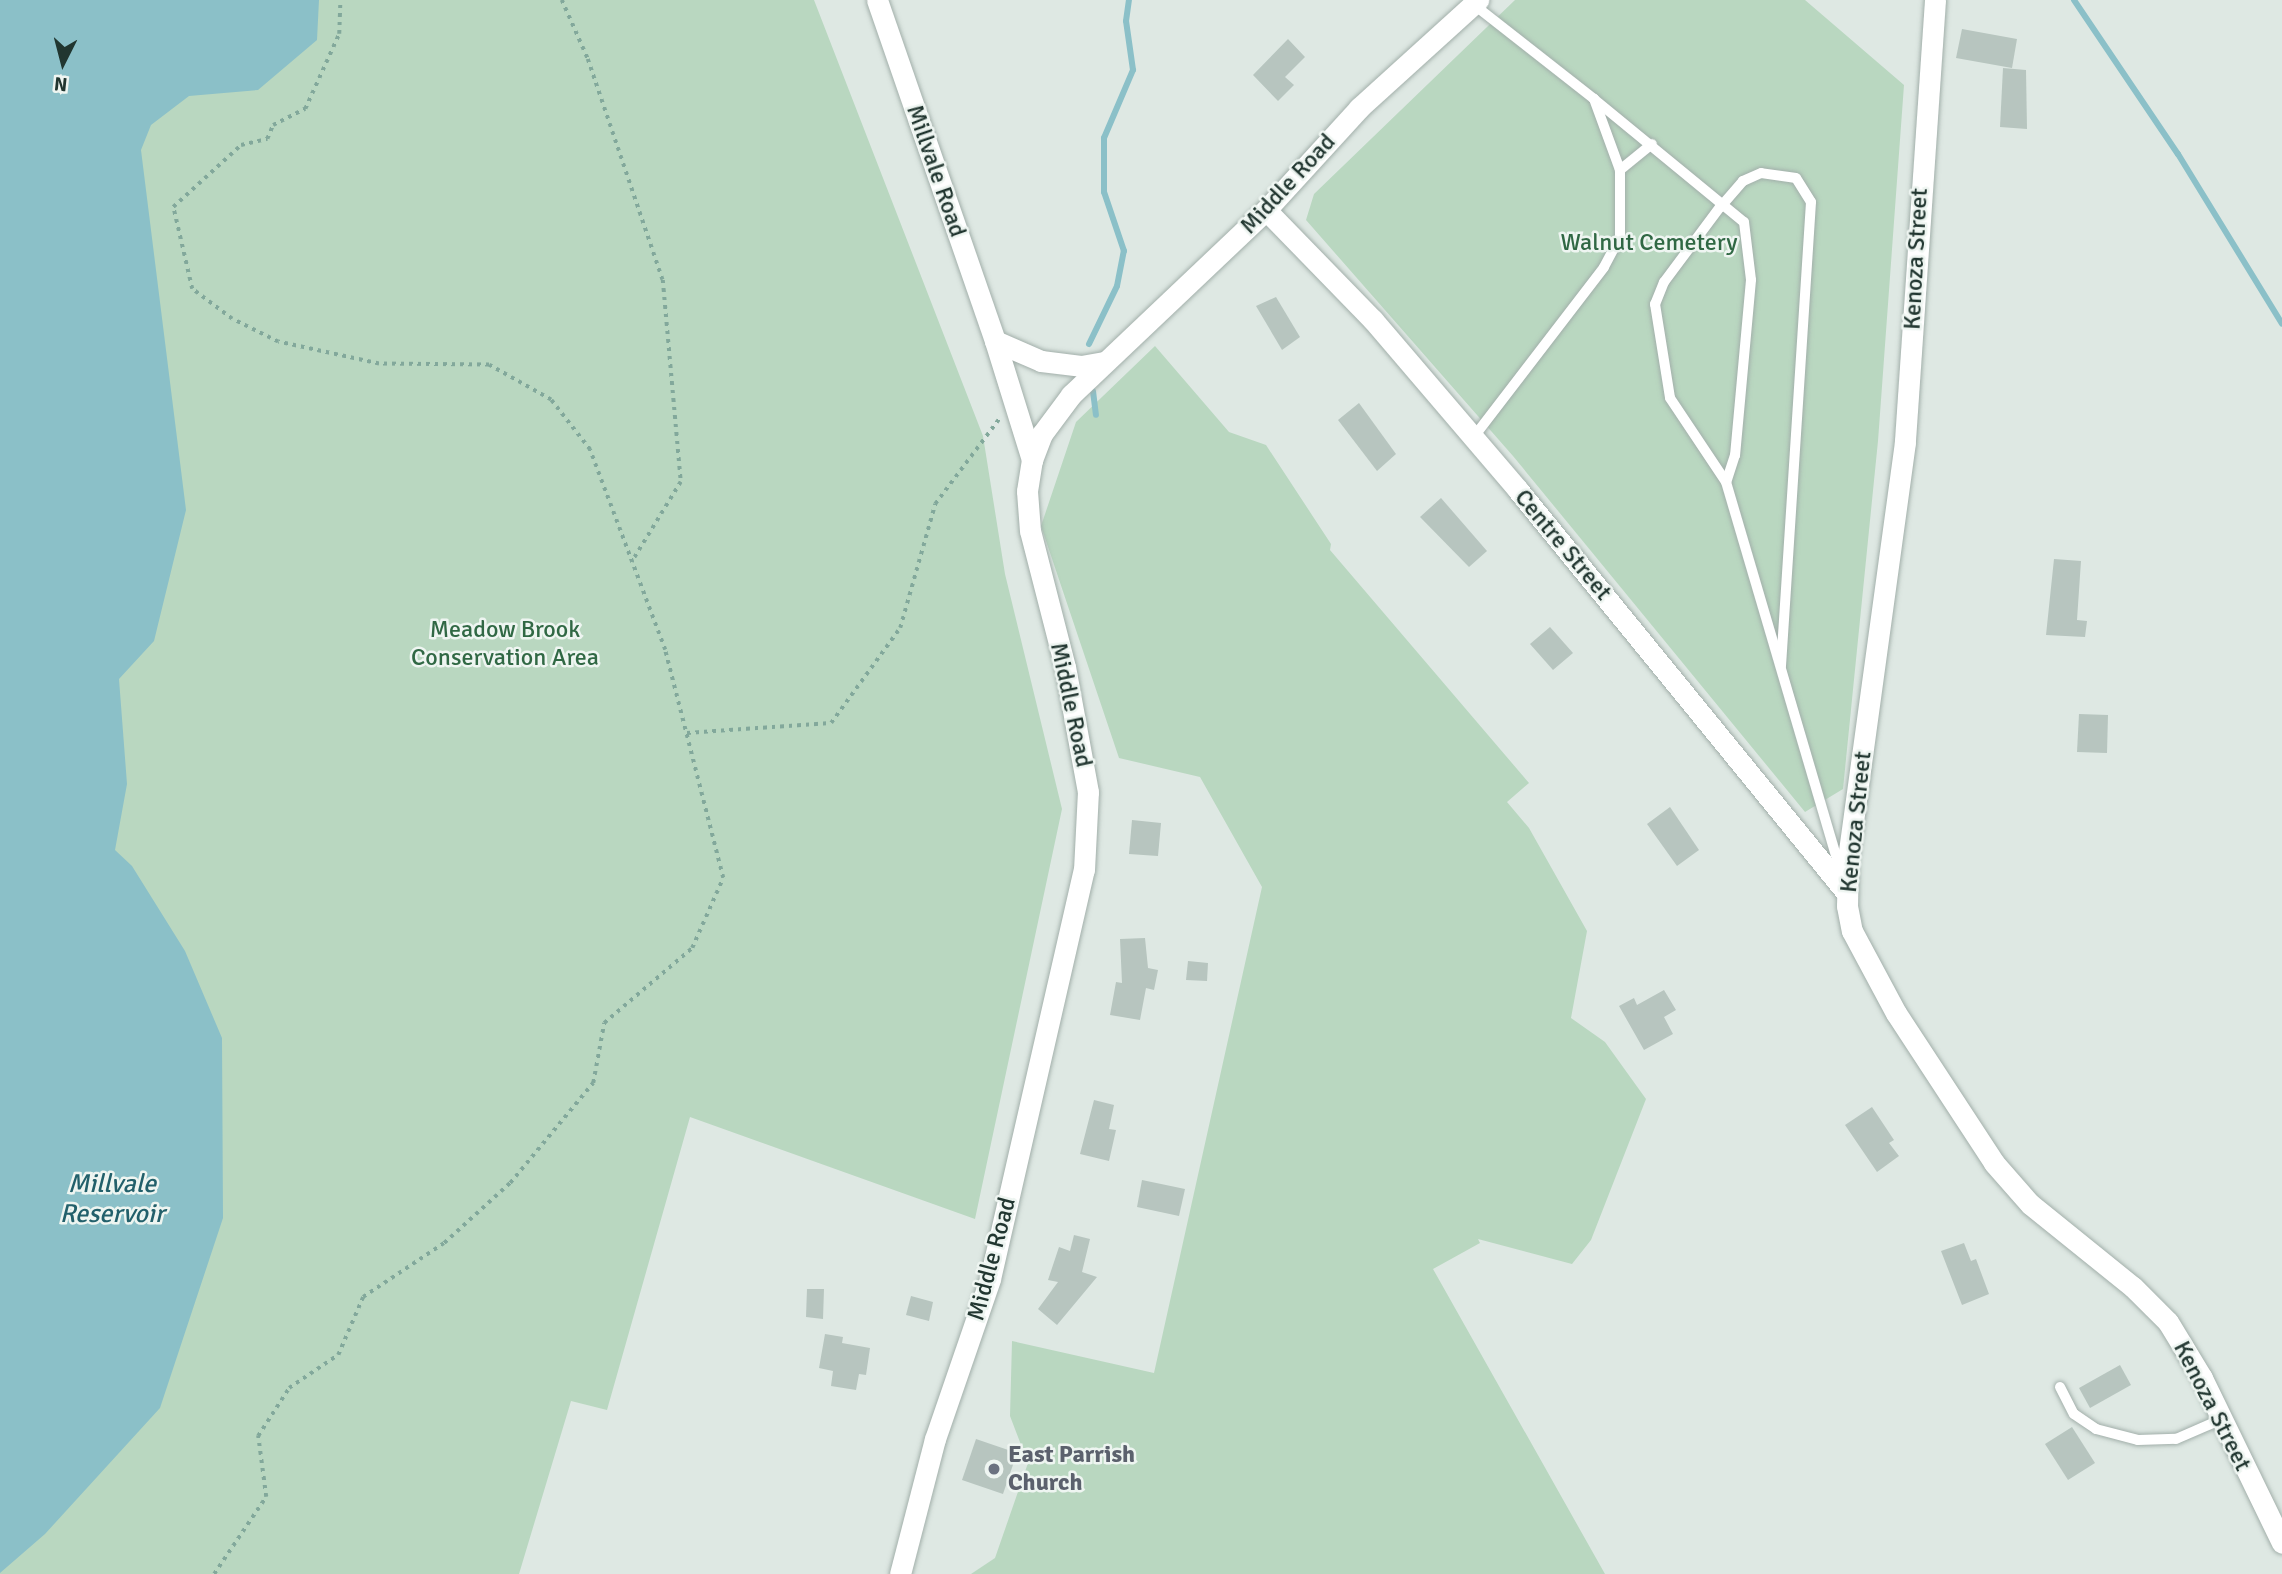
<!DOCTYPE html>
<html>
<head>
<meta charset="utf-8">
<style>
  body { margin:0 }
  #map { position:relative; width:2282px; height:1574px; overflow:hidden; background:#dee8e3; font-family:Signika,sans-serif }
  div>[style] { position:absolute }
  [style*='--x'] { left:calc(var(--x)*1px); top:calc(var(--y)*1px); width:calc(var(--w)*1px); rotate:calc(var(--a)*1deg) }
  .green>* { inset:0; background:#b9d7c0 }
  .water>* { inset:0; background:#8bc0c8 }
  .stream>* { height:6px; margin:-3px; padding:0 3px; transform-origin:3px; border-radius:3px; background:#8bc0c8 }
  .building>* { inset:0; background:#b7c5bf }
  .path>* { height:3.5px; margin-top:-1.75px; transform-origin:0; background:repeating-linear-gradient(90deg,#82a89b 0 3.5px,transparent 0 8.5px) }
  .roads { filter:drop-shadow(0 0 2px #a2afaa) drop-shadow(0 0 2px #a2afaa) }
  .service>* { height:10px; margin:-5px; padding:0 5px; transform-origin:5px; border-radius:5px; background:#fff }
  .minor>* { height:21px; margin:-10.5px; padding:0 10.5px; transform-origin:10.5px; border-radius:10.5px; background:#fff }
  .tertiary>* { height:21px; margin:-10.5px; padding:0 10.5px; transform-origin:10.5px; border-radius:10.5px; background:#fff }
  .dots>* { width:19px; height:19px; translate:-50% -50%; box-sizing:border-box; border:4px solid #eef5f1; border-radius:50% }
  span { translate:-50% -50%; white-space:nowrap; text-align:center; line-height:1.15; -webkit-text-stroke:5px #eef5f1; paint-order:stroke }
  .street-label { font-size:24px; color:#213630 }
  .park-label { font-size:24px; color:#306844 }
  .worship-label { font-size:24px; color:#5b616d; font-weight:700 }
  .left { translate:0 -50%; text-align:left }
  .water-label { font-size:26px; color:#22606b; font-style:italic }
  .north { position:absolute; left:28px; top:28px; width:70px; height:70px; -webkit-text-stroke:5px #eef5f1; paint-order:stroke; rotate:186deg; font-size:19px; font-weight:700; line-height:28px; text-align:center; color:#213630 }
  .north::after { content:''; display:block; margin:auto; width:24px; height:32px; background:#213630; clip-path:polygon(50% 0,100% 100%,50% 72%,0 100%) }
</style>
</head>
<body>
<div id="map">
  <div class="green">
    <div style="clip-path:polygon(0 0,814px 0,983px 436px,1005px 574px,1062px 809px,975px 1219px,690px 1117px,607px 1410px,571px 1401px,519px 1574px,0 1574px)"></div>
    <div style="clip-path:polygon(1515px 0,1805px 0,1904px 85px,1878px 441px,1843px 789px,1805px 812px,1513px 456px,1306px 220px,1314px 194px)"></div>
    <div style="clip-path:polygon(1155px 346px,1229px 432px,1266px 445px,1331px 544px,1330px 550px,1529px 783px,1507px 802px,1529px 828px,1587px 931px,1571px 1018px,1605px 1042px,1646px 1099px,1591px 1240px,1572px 1264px,1478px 1239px,1480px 1243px,1433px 1269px,1605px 1574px,971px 1574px,995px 1558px,1028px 1463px,1010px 1416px,1012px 1341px,1154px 1373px,1262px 887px,1200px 777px,1119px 758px,1041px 526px,1076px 422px)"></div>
  </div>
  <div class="water">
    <div style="clip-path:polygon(0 0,319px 0,317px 40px,258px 90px,189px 96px,151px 125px,141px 150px,186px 510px,154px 641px,119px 679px,127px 784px,115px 850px,132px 866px,185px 951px,222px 1038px,223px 1218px,160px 1408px,45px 1534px,0 1573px)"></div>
  </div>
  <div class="stream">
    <div style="--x:2074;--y:0;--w:186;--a:56"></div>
    <div style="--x:2178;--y:154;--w:199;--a:58.5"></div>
    <div style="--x:1089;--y:344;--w:64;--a:-64.2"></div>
    <div style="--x:1117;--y:286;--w:36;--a:-79"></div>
    <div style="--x:1124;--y:251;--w:62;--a:-108.7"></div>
    <div style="--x:1104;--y:192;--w:54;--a:-90"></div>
    <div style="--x:1104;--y:138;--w:74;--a:-66.9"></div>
    <div style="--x:1133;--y:70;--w:49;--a:-98.1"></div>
    <div style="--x:1126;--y:21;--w:21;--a:-82"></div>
    <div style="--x:1093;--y:391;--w:24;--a:83"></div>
  </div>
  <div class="building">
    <div style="clip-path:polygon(1962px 29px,2017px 39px,2012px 68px,1956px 58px)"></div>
    <div style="clip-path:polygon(1288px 39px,1305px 57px,1285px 77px,1294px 85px,1278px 101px,1253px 75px)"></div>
    <div style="clip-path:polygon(2003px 68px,2026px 70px,2027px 129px,2000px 127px)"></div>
    <div style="clip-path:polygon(1276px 297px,1300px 337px,1282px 350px,1256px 306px)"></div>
    <div style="clip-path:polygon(1359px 403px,1396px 454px,1377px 471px,1338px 420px)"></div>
    <div style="clip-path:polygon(1441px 498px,1487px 551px,1469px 567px,1420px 517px)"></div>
    <div style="clip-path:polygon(2054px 559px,2081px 561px,2077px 620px,2087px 621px,2085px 637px,2046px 635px)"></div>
    <div style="clip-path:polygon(1550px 627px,1573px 653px,1553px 670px,1530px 644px)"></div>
    <div style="clip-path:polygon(2079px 714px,2108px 715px,2107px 753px,2077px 752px)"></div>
    <div style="clip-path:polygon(1670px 807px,1699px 850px,1677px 866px,1647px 824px)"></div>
    <div style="clip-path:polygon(1132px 820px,1161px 823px,1158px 856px,1129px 854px)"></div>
    <div style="clip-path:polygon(1145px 938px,1148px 968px,1158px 970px,1154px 990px,1146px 988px,1140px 1020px,1110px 1015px,1116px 982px,1122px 983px,1120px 939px)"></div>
    <div style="clip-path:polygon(1188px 961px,1208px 963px,1207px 981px,1186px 980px)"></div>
    <div style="clip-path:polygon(1664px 990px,1676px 1010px,1664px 1017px,1673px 1034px,1644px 1050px,1619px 1006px,1634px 998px,1637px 1005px)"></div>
    <div style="clip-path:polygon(1094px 1100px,1114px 1105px,1109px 1129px,1116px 1130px,1109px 1161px,1080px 1154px)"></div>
    <div style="clip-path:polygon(1872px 1107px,1894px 1140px,1889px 1143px,1899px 1156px,1877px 1172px,1845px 1125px)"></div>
    <div style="clip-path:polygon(1142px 1180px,1185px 1189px,1179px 1216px,1137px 1207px)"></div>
    <div style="clip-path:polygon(1074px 1235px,1090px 1239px,1082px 1272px,1097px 1277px,1057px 1325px,1038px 1309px,1058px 1282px,1048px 1280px,1059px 1247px,1070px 1251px)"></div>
    <div style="clip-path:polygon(1964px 1243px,1971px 1261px,1976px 1259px,1989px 1294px,1962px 1305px,1941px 1251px)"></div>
    <div style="clip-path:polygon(807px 1289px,824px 1289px,823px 1319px,806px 1317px)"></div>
    <div style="clip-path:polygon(911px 1296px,933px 1302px,929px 1321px,906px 1315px)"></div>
    <div style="clip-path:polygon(825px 1334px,843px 1337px,842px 1343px,870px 1348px,866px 1375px,859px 1374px,856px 1390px,831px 1386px,833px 1371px,819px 1368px)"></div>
    <div style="clip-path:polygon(2120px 1365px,2131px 1385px,2090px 1408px,2079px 1388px)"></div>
    <div style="clip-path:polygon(2072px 1427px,2095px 1463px,2068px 1480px,2045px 1444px)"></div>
    <div style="clip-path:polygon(976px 1439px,1017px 1453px,1003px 1494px,962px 1480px)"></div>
  </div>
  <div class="path">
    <div style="--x:562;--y:0;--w:64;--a:66.2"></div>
    <div style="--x:588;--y:59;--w:233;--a:71.3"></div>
    <div style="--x:663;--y:280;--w:203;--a:84.9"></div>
    <div style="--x:681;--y:482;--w:94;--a:121.5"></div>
    <div style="--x:687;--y:733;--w:144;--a:-4"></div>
    <div style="--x:831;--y:723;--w:117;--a:-54"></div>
    <div style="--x:900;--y:628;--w:129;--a:-74.2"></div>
    <div style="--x:935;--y:504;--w:106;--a:-53"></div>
    <div style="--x:214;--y:1574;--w:93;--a:-56"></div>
    <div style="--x:266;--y:1497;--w:62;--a:-97.5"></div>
    <div style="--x:258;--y:1436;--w:57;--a:-57.1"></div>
    <div style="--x:289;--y:1388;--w:59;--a:-34"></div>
    <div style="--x:338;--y:1355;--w:63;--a:-66.7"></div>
    <div style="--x:363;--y:1297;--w:97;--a:-33.7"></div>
    <div style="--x:444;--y:1243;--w:89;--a:-42.3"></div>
    <div style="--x:510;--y:1183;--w:130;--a:-50.3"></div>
    <div style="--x:593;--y:1083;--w:61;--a:-79.6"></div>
    <div style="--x:604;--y:1023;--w:116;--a:-40.4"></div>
    <div style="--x:692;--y:948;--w:77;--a:-66.1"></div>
    <div style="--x:723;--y:878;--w:235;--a:-104.3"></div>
    <div style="--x:665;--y:650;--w:214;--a:-110.6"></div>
    <div style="--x:590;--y:450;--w:63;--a:-128"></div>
    <div style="--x:551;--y:400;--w:71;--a:-150.6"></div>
    <div style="--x:489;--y:365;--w:110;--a:-179.5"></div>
    <div style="--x:379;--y:364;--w:103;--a:-167.7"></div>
    <div style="--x:278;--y:342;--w:51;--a:-153.4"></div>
    <div style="--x:232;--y:319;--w:50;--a:-143.1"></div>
    <div style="--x:192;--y:289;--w:84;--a:-103"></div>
    <div style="--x:173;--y:207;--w:92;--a:-42.4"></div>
    <div style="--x:241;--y:145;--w:27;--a:-13"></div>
    <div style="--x:267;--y:139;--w:15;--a:-67"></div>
    <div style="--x:273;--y:125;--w:36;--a:-27"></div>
    <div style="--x:305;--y:109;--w:82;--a:-65.6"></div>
    <div style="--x:339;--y:34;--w:34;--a:-88"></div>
  </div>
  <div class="roads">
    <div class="service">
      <div style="--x:1473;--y:4;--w:154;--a:38.1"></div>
      <div style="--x:1620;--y:170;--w:41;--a:-39.1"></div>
      <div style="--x:1473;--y:438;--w:215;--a:-52.5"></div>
      <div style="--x:1604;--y:267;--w:34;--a:-62"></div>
      <div style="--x:1620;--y:237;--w:67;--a:-90"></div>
      <div style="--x:1620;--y:170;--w:76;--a:-110.1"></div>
      <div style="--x:1594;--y:99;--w:194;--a:39.4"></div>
      <div style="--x:1744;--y:222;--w:58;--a:83.1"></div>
      <div style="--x:1751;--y:280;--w:176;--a:95.2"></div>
      <div style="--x:1735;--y:455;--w:28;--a:108"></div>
      <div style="--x:1781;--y:666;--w:465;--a:-86.3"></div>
      <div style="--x:1811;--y:202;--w:28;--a:-122"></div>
      <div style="--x:1796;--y:178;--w:35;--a:-172"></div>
      <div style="--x:1761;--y:173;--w:20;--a:156"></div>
      <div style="--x:1743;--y:181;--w:35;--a:131"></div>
      <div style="--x:1720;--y:207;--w:94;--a:126.7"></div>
      <div style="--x:1664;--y:282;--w:24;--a:112"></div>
      <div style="--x:1655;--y:304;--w:95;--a:80.9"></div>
      <div style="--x:1670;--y:398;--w:101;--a:56.3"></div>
      <div style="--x:1726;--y:482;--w:407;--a:73.6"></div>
      <div style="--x:2060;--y:1387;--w:30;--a:63"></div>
      <div style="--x:2074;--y:1414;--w:27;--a:34"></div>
      <div style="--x:2096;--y:1429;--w:43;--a:14.7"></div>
      <div style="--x:2138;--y:1440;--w:38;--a:-2"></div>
      <div style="--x:2176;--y:1439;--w:50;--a:-23.5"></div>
    </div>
    <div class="minor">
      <div style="--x:877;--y:0;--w:361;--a:70.9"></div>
      <div style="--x:995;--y:341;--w:125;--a:72.7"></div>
      <div style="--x:1266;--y:210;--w:153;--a:45.8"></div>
      <div style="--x:1373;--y:320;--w:223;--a:49.5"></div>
      <div style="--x:1518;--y:490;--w:519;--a:50.79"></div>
      <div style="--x:995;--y:341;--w:50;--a:23.5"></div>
      <div style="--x:1041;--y:361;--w:40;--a:7.1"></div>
      <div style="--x:1081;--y:366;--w:23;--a:-10"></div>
    </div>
    <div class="tertiary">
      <div style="--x:1935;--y:0;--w:443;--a:93.9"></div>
      <div style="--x:1905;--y:442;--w:418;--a:97.8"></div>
      <div style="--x:1848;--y:856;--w:50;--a:91.1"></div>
      <div style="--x:1847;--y:906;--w:25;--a:79"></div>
      <div style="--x:1852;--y:931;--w:93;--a:61.8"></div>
      <div style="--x:1896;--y:1013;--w:179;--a:56.8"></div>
      <div style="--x:1994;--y:1163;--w:55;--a:48.7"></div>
      <div style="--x:2030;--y:1204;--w:132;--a:38.9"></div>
      <div style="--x:2133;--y:1287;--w:49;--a:45"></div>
      <div style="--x:2168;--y:1322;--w:66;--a:58.7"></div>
      <div style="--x:2202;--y:1378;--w:183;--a:64.1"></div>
      <div style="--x:900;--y:1574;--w:139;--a:-75.5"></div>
      <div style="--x:935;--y:1439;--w:169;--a:-71"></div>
      <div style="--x:990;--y:1279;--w:420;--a:-77.1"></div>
      <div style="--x:1084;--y:870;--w:78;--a:-87.1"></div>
      <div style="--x:1088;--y:792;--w:127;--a:-100.4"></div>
      <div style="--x:1065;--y:667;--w:140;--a:-104.4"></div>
      <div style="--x:1030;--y:531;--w:40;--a:-94.3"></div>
      <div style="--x:1027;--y:491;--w:31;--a:-81"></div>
      <div style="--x:1032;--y:460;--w:28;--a:-69"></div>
      <div style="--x:1042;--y:434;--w:49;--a:-53.4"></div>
      <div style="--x:1071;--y:395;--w:269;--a:-43.5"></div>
      <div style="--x:1266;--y:210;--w:138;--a:-47.6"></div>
      <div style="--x:1359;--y:108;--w:161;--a:-42.2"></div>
    </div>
  </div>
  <div class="dots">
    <div style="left:994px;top:1469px;background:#6b7280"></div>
  </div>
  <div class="street-label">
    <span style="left:936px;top:171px;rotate:71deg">Millvale Road</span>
    <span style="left:1288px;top:184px;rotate:-47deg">Middle Road</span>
    <span style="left:1916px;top:259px;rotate:-87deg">Kenoza Street</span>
    <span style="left:1563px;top:545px;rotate:50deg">Centre Street</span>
    <span style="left:1071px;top:705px;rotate:78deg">Middle Road</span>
    <span style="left:1856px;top:822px;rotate:-84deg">Kenoza Street</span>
    <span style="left:992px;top:1259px;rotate:-75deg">Middle Road</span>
    <span style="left:2212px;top:1406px;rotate:63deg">Kenoza Street</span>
  </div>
  <div class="park-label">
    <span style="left:1649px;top:243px">Walnut Cemetery</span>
    <span style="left:505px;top:644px">Meadow Brook<br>Conservation Area</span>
  </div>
  <div class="worship-label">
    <span class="left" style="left:1008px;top:1469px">East Parrish<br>Church</span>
  </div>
  <div class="water-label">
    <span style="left:112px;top:1200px">Millvale<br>Reservoir</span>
  </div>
  <div class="north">N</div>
</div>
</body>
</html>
